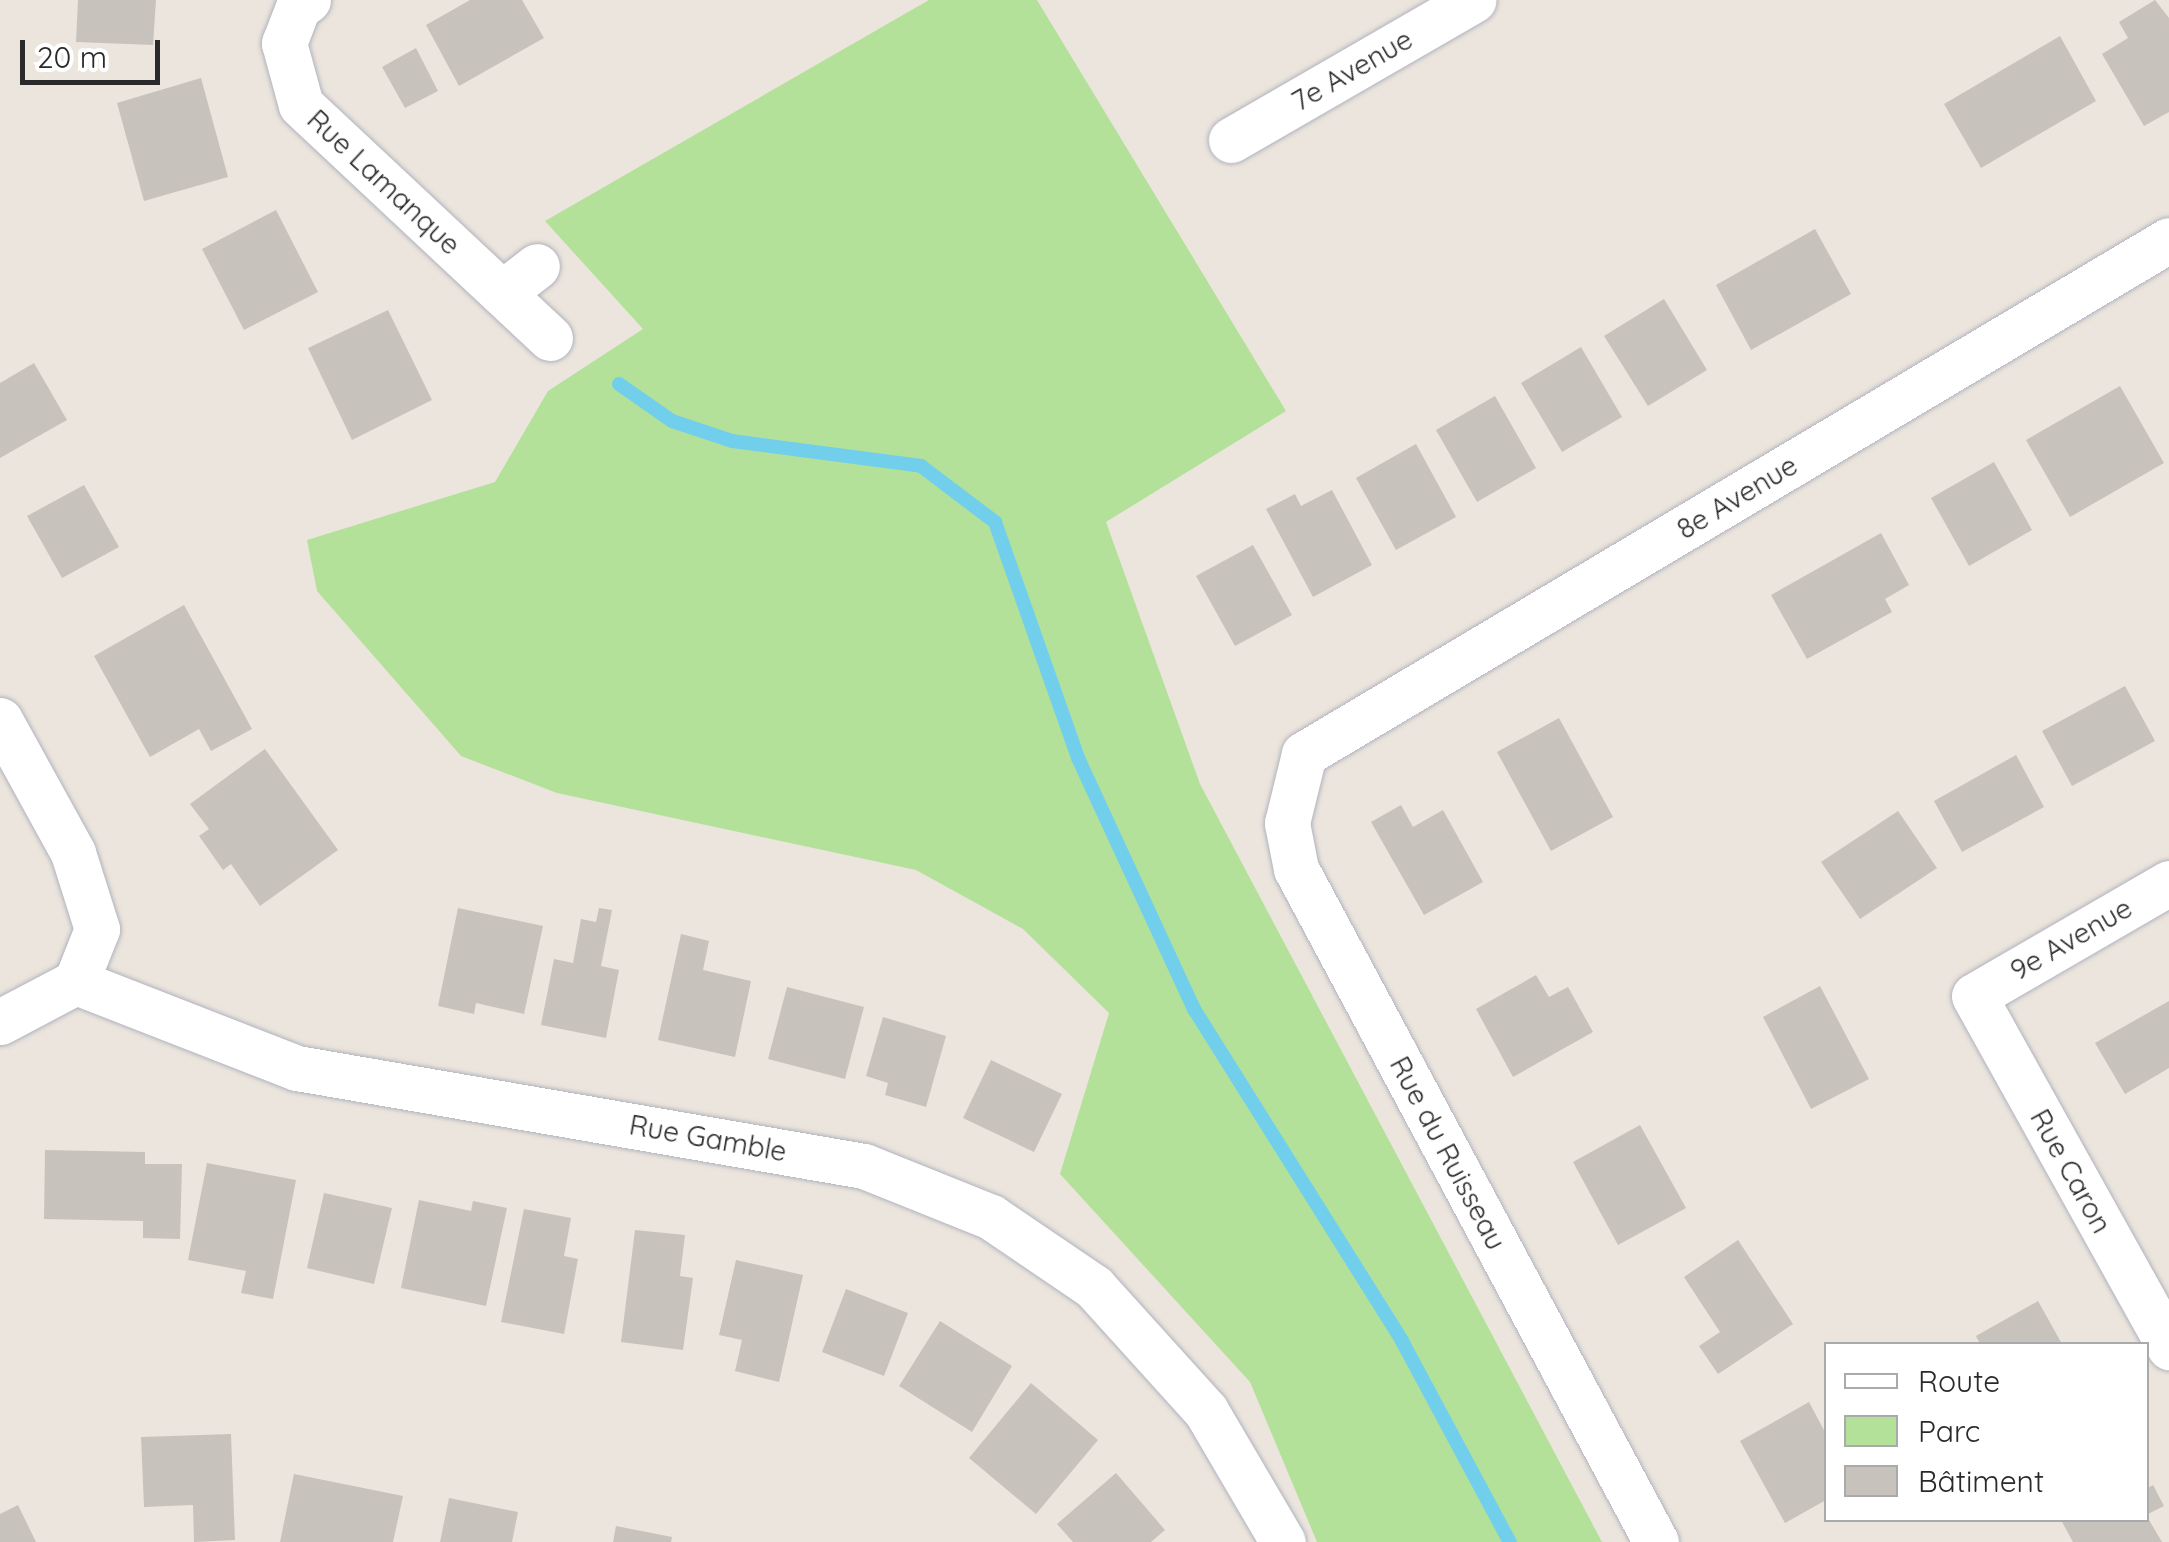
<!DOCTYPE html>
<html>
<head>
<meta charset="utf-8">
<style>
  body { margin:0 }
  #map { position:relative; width:2169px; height:1542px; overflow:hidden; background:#ece5dd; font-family:Quicksand,sans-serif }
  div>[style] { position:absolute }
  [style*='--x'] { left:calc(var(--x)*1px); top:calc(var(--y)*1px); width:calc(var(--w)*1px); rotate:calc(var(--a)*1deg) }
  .green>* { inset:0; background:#b4e19a }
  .stream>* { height:14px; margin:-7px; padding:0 7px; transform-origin:7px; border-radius:7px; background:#72cfec }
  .building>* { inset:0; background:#c7c2bc }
  .roads { filter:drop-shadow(0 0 2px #b0b3be) drop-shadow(0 0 2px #b0b3be) }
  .street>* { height:45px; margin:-22.5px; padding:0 22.5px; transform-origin:22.5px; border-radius:22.5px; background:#fff }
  span { translate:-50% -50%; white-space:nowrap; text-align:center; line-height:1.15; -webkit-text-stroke:9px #fff; paint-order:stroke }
  .street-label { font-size:28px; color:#2a2a2a }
  .legend { position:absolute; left:1824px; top:1342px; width:325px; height:180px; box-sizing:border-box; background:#fff; border:2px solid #aaa; margin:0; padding:12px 18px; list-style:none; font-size:30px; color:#2a2a2a }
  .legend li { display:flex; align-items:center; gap:20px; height:50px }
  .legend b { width:50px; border:2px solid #aaa }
  .scale { position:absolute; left:20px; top:40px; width:140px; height:45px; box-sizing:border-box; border:5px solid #2a2a2a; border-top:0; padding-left:12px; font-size:30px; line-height:35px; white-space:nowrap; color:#2a2a2a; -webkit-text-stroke:8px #fff; paint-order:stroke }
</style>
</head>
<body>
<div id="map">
  <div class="green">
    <div style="clip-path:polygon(929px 0,1037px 0,1286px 411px,1106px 522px,1200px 784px,1602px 1542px,1317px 1542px,1250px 1382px,1060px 1174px,1109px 1013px,1023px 929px,916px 870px,557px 793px,461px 756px,317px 591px,307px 540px,495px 482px,548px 391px,643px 329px,545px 221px)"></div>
  </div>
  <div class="stream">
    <div style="--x:619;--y:384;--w:65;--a:34.9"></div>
    <div style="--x:672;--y:421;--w:63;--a:18.4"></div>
    <div style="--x:732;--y:441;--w:191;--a:7.5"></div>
    <div style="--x:921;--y:466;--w:93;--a:37.1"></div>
    <div style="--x:995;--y:522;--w:250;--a:70.6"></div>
    <div style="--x:1078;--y:758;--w:277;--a:65.2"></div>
    <div style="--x:1194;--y:1009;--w:392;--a:57.9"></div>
    <div style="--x:1402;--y:1341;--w:228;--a:61.8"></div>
  </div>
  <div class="building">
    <div style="clip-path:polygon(78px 0,156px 0,153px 45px,76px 42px)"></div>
    <div style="clip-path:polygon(470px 0,522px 0,544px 38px,459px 86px,426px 25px)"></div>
    <div style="clip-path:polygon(2155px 0,2169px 18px,2169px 112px,2144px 126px,2102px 54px,2128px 38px,2119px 22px)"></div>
    <div style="clip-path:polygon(2060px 36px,2096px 101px,1981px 168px,1944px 104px)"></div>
    <div style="clip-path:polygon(416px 48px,438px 91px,405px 108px,382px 67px)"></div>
    <div style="clip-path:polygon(201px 78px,228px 177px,144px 201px,117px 103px)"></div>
    <div style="clip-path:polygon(276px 210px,318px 292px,244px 330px,202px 249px)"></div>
    <div style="clip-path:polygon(1815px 229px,1851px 294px,1751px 350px,1716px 285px)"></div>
    <div style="clip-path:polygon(1664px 299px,1707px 370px,1648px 406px,1604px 336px)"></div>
    <div style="clip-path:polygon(388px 310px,432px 400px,352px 440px,308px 348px)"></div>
    <div style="clip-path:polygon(1581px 347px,1622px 417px,1562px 452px,1521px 383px)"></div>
    <div style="clip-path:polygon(34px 363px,67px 420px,0 458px,0 383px)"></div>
    <div style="clip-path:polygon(2120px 386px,2164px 463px,2070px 517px,2026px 440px)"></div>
    <div style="clip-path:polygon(1495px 396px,1536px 468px,1477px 502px,1436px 430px)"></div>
    <div style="clip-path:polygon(1416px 444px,1456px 517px,1396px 550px,1356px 478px)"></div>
    <div style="clip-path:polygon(1994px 462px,2032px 530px,1969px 566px,1931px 498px)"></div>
    <div style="clip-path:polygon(84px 485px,119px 547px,62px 578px,27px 516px)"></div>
    <div style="clip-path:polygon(1332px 490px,1372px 565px,1313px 597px,1266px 509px,1295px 494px,1301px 506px)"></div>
    <div style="clip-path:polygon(1881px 533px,1909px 585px,1885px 599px,1892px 612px,1807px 659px,1771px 595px)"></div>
    <div style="clip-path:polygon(1253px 545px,1292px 615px,1235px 646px,1196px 576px)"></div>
    <div style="clip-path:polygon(184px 605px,252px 729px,211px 751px,199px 729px,150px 757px,94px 656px)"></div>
    <div style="clip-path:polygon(2125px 686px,2155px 741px,2072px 786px,2042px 731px)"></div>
    <div style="clip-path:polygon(1559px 718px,1613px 817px,1551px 851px,1497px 752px)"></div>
    <div style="clip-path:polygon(265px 749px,338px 850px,260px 906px,231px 864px,223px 870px,199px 836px,209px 829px,190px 804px)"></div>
    <div style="clip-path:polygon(2016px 755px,2044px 807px,1962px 852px,1934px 801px)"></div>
    <div style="clip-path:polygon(1401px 805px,1413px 827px,1443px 810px,1483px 882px,1424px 915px,1371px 822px)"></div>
    <div style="clip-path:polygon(1898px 811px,1937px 868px,1860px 919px,1821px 862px)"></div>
    <div style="clip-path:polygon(458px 908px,543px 926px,524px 1014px,476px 1003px,474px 1014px,438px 1006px)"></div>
    <div style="clip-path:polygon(599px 908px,612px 910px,601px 966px,619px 970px,606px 1038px,541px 1025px,554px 959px,573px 963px,581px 919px,596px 922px)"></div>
    <div style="clip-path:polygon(681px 934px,709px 941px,703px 970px,751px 981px,735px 1057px,658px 1040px)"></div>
    <div style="clip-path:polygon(1536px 975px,1549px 997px,1568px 987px,1593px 1032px,1513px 1077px,1476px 1009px)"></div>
    <div style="clip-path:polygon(1820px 986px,1869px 1079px,1811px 1109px,1763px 1017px)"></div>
    <div style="clip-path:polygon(787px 987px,864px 1007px,845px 1079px,768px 1059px)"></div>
    <div style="clip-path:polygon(2169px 1001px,2169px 1068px,2125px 1094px,2095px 1043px)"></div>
    <div style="clip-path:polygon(883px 1017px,946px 1036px,926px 1107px,885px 1095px,888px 1083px,866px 1076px)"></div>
    <div style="clip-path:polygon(991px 1060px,1062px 1094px,1034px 1152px,963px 1118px)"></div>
    <div style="clip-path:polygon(1640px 1125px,1686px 1208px,1618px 1245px,1573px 1162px)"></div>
    <div style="clip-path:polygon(45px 1150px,145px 1152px,145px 1164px,182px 1164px,180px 1239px,143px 1238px,143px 1221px,44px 1219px)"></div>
    <div style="clip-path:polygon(207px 1163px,296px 1180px,273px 1299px,241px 1293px,246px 1271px,188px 1260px)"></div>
    <div style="clip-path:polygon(324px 1193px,392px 1208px,374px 1284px,307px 1268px)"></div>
    <div style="clip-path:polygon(419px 1200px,471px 1211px,473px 1201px,507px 1208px,486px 1306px,401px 1288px)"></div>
    <div style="clip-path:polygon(524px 1209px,571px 1218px,564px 1256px,578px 1259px,564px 1334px,501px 1322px)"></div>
    <div style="clip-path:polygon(635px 1230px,685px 1235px,680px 1276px,693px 1278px,683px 1350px,621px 1342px)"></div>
    <div style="clip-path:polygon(1738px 1240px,1793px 1324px,1718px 1374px,1699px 1346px,1720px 1332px,1684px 1277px)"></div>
    <div style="clip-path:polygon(736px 1260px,803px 1275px,779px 1382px,735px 1371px,742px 1340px,719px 1335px)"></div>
    <div style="clip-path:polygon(846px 1289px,908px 1313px,884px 1376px,822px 1352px)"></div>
    <div style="clip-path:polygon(2038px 1301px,2062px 1344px,1980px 1344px,1976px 1336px)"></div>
    <div style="clip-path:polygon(940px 1321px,1012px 1366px,972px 1432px,899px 1386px)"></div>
    <div style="clip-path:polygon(1031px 1383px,1098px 1440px,1036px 1514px,969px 1458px)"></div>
    <div style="clip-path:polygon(1809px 1402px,1826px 1434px,1826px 1500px,1785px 1523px,1740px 1441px)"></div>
    <div style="clip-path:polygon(231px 1434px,235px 1540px,194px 1542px,193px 1505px,144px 1507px,141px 1437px)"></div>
    <div style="clip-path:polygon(1116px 1473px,1165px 1530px,1151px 1542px,1073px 1542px,1057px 1524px)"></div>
    <div style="clip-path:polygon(294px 1474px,403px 1496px,393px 1542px,280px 1542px)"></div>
    <div style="clip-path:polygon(2153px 1485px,2164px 1506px,2146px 1515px,2146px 1489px)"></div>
    <div style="clip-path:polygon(449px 1498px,518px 1512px,512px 1542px,440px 1542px)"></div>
    <div style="clip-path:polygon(18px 1505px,36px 1542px,0 1542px,0 1514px)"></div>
    <div style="clip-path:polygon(2061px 1520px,2149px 1520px,2162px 1542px,2073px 1542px)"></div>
    <div style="clip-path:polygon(616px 1526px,672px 1537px,671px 1542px,613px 1542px)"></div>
  </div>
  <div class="roads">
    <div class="street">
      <div style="--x:308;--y:0;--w:12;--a:145"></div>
      <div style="--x:298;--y:7;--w:39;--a:111"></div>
      <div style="--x:284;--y:43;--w:64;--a:74.7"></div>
      <div style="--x:301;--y:105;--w:341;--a:43.1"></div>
      <div style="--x:1231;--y:140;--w:280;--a:-30"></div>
      <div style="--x:502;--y:293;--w:44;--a:-37.6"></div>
      <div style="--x:0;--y:720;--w:152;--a:61.2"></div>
      <div style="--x:73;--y:853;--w:80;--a:72.5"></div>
      <div style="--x:97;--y:929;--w:57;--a:111.6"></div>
      <div style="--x:2169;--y:883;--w:225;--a:149.9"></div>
      <div style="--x:1974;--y:996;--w:402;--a:60.9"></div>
      <div style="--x:0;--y:1022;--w:86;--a:-27.8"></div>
      <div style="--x:76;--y:982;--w:237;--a:21.3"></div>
      <div style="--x:297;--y:1068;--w:575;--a:9.81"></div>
      <div style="--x:864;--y:1166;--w:137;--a:21.9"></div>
      <div style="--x:991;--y:1217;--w:125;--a:34.2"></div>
      <div style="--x:1094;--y:1287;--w:167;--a:47.9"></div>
      <div style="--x:1206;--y:1411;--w:152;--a:59.6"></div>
      <div style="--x:1656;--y:1542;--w:763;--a:-118.14"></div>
      <div style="--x:1296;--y:869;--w:47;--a:-101.1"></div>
      <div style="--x:1287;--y:823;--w:71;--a:-76.2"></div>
      <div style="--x:1304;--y:754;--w:1006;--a:-30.72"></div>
    </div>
  </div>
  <div class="street-label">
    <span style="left:1352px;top:70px;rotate:-30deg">7e Avenue</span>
    <span style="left:384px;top:182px;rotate:43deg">Rue Lamanque</span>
    <span style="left:1737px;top:497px;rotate:-31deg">8e Avenue</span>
    <span style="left:2071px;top:939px;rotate:-30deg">9e Avenue</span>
    <span style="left:708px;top:1138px;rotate:10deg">Rue Gamble</span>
    <span style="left:1448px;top:1153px;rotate:62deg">Rue du Ruisseau</span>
    <span style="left:2071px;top:1171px;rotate:61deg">Rue Caron</span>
  </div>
  <ul class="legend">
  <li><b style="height:12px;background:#fff"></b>Route</li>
  <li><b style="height:28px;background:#b4e19a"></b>Parc</li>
  <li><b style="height:28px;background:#c7c2bc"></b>Bâtiment</li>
  </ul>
  <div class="scale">20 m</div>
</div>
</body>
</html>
